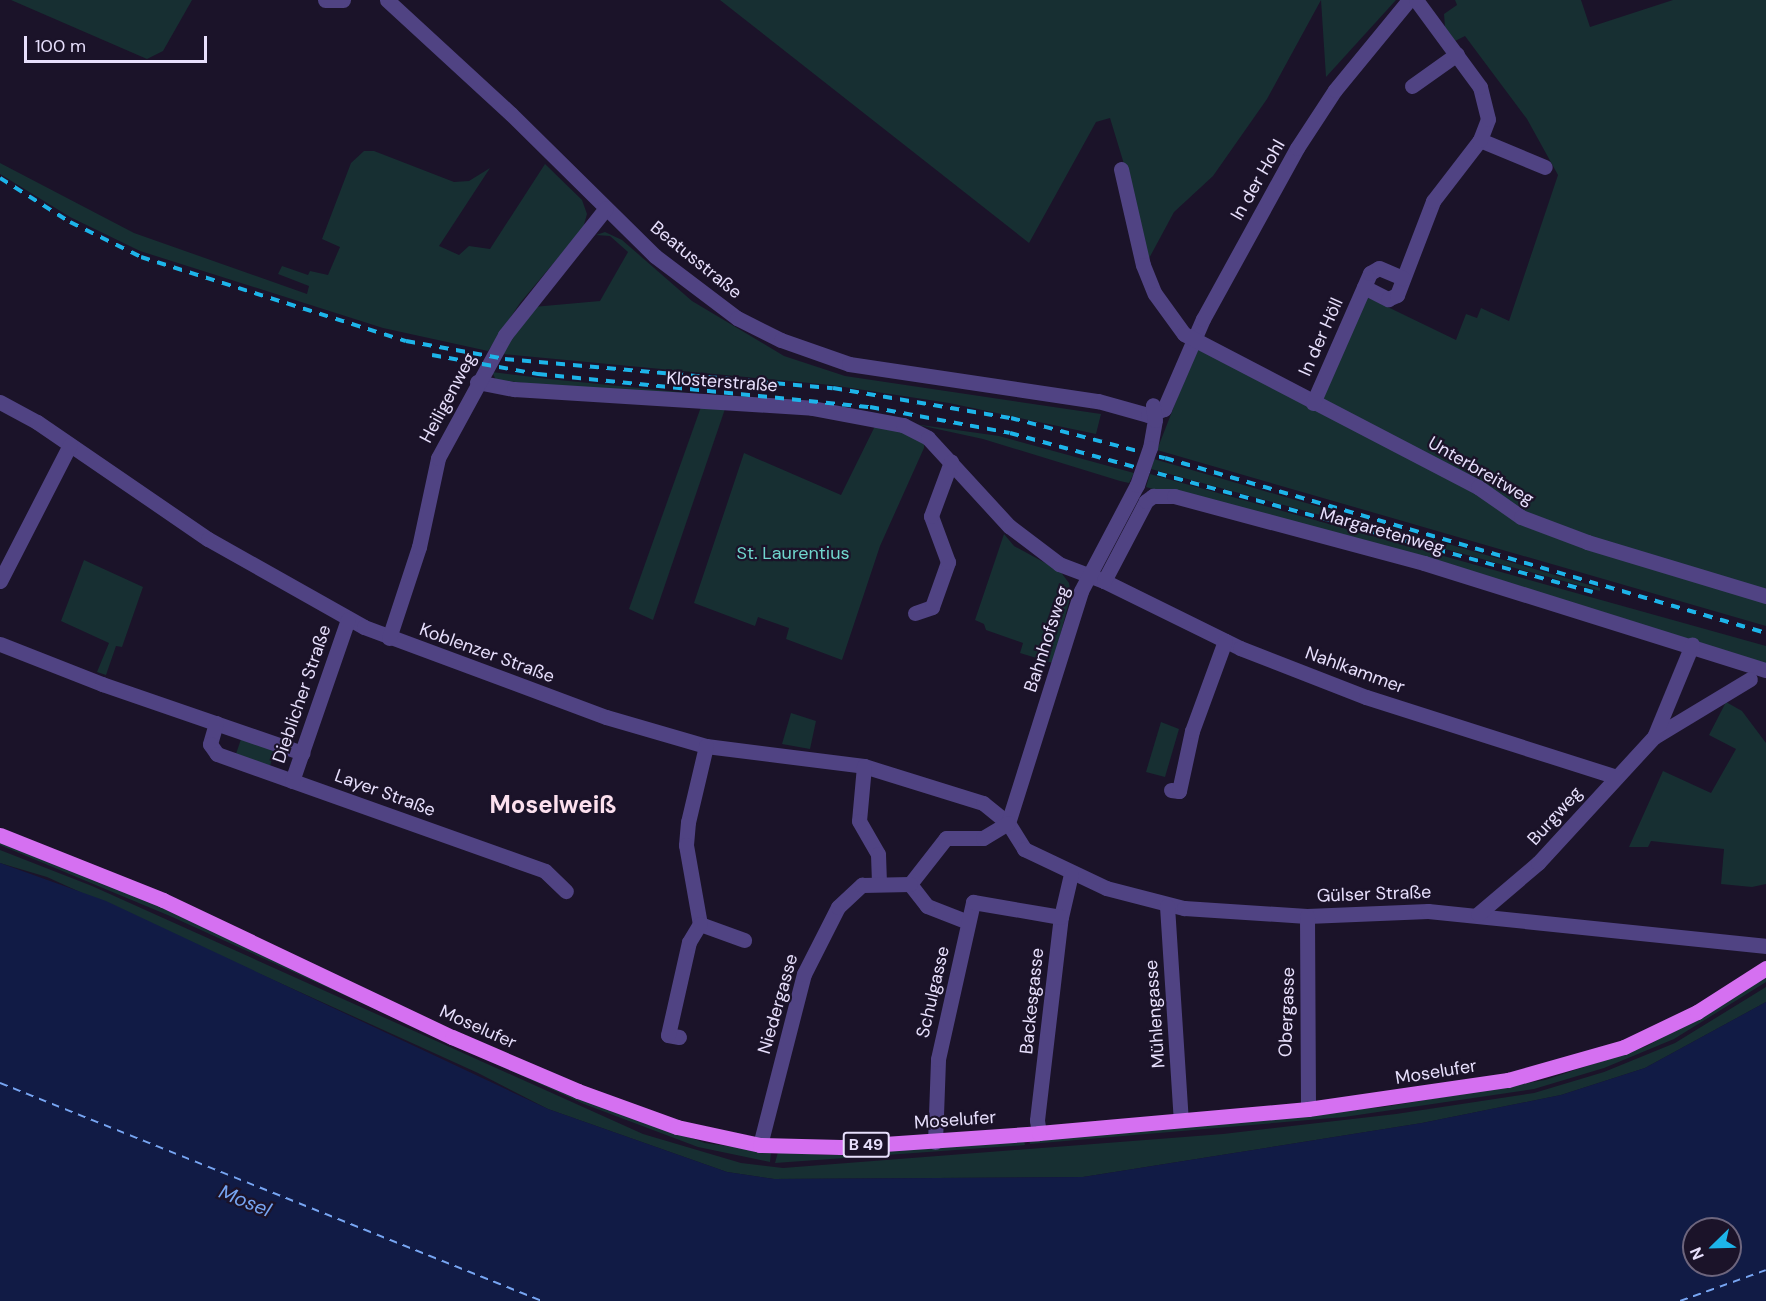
<!DOCTYPE html>
<html>
<head>
<meta charset="utf-8">
<style>
  body { margin:0 }
  #map { position:relative; width:1766px; height:1301px; overflow:hidden; background:#1b1329; font-family:"DM Sans",sans-serif }
  div>[style] { position:absolute }
  [style*='--x'] { left:calc(var(--x)*1px); top:calc(var(--y)*1px); width:calc(var(--w)*1px); rotate:calc(var(--a)*1deg) }
  .green>* { inset:0; background:#172f32 }
  .water>* { inset:0; background:#111b45 }
  .ferry>* { height:1.5px; margin-top:-0.75px; transform-origin:0; background:repeating-linear-gradient(90deg,#77a5f2 0 8px,transparent 0 14px) }
  .minor>* { height:15px; margin:-7.5px; padding:0 7.5px; transform-origin:7.5px; border-radius:7.5px; background:#504383 }
  .major>* { height:15px; margin:-7.5px; padding:0 7.5px; transform-origin:7.5px; border-radius:7.5px; background:#d570f1 }
  .rail>* { height:4px; margin-top:-2px; transform-origin:0; background:repeating-linear-gradient(90deg,#1db4e9 0 9px,transparent 0 17px) }
  .minor-bridge>* { height:15px; margin:-7.5px; padding:0 7.5px; transform-origin:7.5px; border-radius:7.5px; background:#504383 }
  span { translate:-50% -50%; white-space:nowrap; text-align:center; line-height:1.15; -webkit-text-stroke:4.5px #1b1329; paint-order:stroke }
  .shield-label span { padding:2px 4px; background:#1b1329; border:2px solid; border-radius:4px; -webkit-text-stroke-width:0 }
  .shield-label { font-size:16px; color:#e7dffc; font-weight:700 }
  .street-label { font-size:18px; color:#e7dffc }
  .park-label { font-size:18px; color:#70d6cd }
  .water-label { font-size:20px; color:#77a5f2; font-style:italic }
  .district-label { font-size:24px; color:#fce0ee; font-weight:700 }
  .north { position:absolute; left:1682px; top:1217px; width:60px; height:60px; box-sizing:border-box; background:#1b1329; border:2px solid #6d657d; border-radius:50%; rotate:247deg; font-size:16px; font-weight:700; line-height:24px; text-align:center; color:#e7dffc }
  .north::after { content:''; display:block; margin:auto; width:21px; height:27px; background:#1db4e9; clip-path:polygon(50% 0,100% 100%,50% 72%,0 100%) }
  .scale { position:absolute; left:24px; top:36px; width:183px; height:27px; box-sizing:border-box; border:3px solid #e7dffc; border-top:0; padding-left:8px; font-size:18px; line-height:21px; white-space:nowrap; color:#e7dffc; -webkit-text-stroke:4px #1b1329; paint-order:stroke }
</style>
</head>
<body>
<div id="map">
  <div class="green">
    <div style="clip-path:polygon(11px 0,192px 0,163px 51px,147px 59px)"></div>
    <div style="clip-path:polygon(720px 0,1396px 0,1326px 77px,1321px 0,1267px 99px,1213px 176px,1174px 212px,1146px 264px,1124px 164px,1110px 118px,1096px 122px,1029px 243px)"></div>
    <div style="clip-path:polygon(1455px 0,1581px 0,1590px 27px,1673px 0,1766px 0,1766px 626px,1157px 450px,1198px 345px,1317px 410px,1367px 297px,1456px 340px,1466px 314px,1477px 318px,1481px 308px,1509px 321px,1558px 175px,1527px 119px,1465px 36px,1455px 41px,1445px 27px,1444px 14px,1457px 5px)"></div>
    <div style="clip-path:polygon(364px 151px,374px 151px,454px 182px,469px 181px,490px 168px,439px 246px,459px 255px,469px 246px,490px 249px,545px 164px,582px 200px,587px 214px,583px 228px,520px 303px,488px 351px,383px 328px,140px 251px,70px 217px,0 174px,0 163px,134px 233px,307px 294px,309px 286px,278px 274px,282px 266px,308px 275px,310px 271px,328px 275px,340px 247px,322px 239px,351px 163px)"></div>
    <div style="clip-path:polygon(605px 232px,622px 240px,692px 301px,784px 356px,845px 376px,1101px 414px,1096px 434px,949px 403px,831px 385px,502px 354px,533px 307px,600px 301px,628px 252px,610px 236px,596px 235px)"></div>
    <div style="clip-path:polygon(492px 372px,549px 379px,729px 397px,552px 386px,496px 380px)"></div>
    <div style="clip-path:polygon(702px 404px,726px 406px,653px 620px,629px 609px)"></div>
    <div style="clip-path:polygon(877px 422px,897px 428px,924px 443px,924px 448px,880px 546px,842px 660px,786px 639px,789px 628px,758px 617px,755px 626px,694px 603px,744px 453px,841px 495px)"></div>
    <div style="clip-path:polygon(914px 424px,999px 436px,1134px 473px,1129px 483px,1120px 481px,983px 439px)"></div>
    <div style="clip-path:polygon(1154px 459px,1600px 588px,1600px 591px,1151px 469px)"></div>
    <div style="clip-path:polygon(1150px 474px,1766px 646px,1766px 666px,1146px 487px)"></div>
    <div style="clip-path:polygon(1004px 534px,1014px 546px,1060px 571px,1069px 583px,1071px 594px,1053px 663px,1020px 653px,1023px 643px,986px 630px,984px 624px,975px 620px)"></div>
    <div style="clip-path:polygon(84px 560px,143px 587px,122px 647px,116px 646px,106px 675px,97px 672px,109px 643px,61px 621px)"></div>
    <div style="clip-path:polygon(1726px 702px,1742px 711px,1766px 743px,1766px 884px,1752px 887px,1721px 884px,1724px 849px,1651px 841px,1648px 847px,1629px 847px,1663px 771px,1711px 793px,1736px 749px,1709px 735px)"></div>
    <div style="clip-path:polygon(791px 713px,816px 721px,810px 749px,782px 744px)"></div>
    <div style="clip-path:polygon(1161px 722px,1179px 729px,1165px 777px,1146px 772px)"></div>
    <div style="clip-path:polygon(241px 739px,275px 750px,270px 766px,236px 754px)"></div>
    <div style="clip-path:polygon(0 839px,59px 861px,586px 1100px,705px 1143px,771px 1152px,770px 1162px,698px 1147px,584px 1104px,170px 916px,0 845px)"></div>
    <div style="clip-path:polygon(0 850px,92px 886px,643px 1134px,741px 1163px,783px 1168px,1223px 1134px,1396px 1114px,1534px 1093px,1604px 1072px,1675px 1043px,1766px 987px,1766px 1002px,1645px 1068px,1561px 1095px,1422px 1123px,1083px 1177px,774px 1179px,727px 1172px,548px 1109px,478px 1073px,47px 877px,0 863px)"></div>
    <div style="clip-path:polygon(1766px 975px,1766px 982px,1674px 1039px,1604px 1068px,1534px 1089px,1344px 1117px,1030px 1144px,1029px 1140px,1383px 1107px,1545px 1080px,1647px 1046px)"></div>
    <div style="clip-path:polygon(1024px 1140px,1025px 1145px,775px 1163px,778px 1152px,828px 1155px)"></div>
  </div>
  <div class="water">
    <div style="clip-path:polygon(evenodd,0 863px,106px 901px,548px 1109px,727px 1172px,774px 1179px,1083px 1177px,1422px 1123px,1561px 1095px,1645px 1068px,1766px 1002px,1766px 1301px,0 1301px,0 863px,1694px 1229px,1730px 1229px,1730px 1265px,1694px 1265px,1694px 1229px)"></div>
  </div>
  <div class="ferry">
    <div style="--x:0;--y:1083;--w:584;--a:21.91"></div>
    <div style="--x:1680;--y:1301;--w:91;--a:-19.8"></div>
  </div>
  <div class="minor">
    <div style="--x:325;--y:0;--w:18;--a:0"></div>
    <div style="--x:387;--y:0;--w:168;--a:42.6"></div>
    <div style="--x:511;--y:114;--w:202;--a:44.6"></div>
    <div style="--x:655;--y:256;--w:103;--a:37.1"></div>
    <div style="--x:737;--y:318;--w:49;--a:26.6"></div>
    <div style="--x:781;--y:340;--w:72;--a:19.4"></div>
    <div style="--x:849;--y:364;--w:252;--a:8.5"></div>
    <div style="--x:1098;--y:401;--w:52;--a:15.6"></div>
    <div style="--x:1148;--y:415;--w:17;--a:-21"></div>
    <div style="--x:1164;--y:409;--w:98;--a:-66.6"></div>
    <div style="--x:1203;--y:319;--w:195;--a:-61.2"></div>
    <div style="--x:1297;--y:148;--w:69;--a:-56.8"></div>
    <div style="--x:1335;--y:90;--w:117;--a:-50.6"></div>
    <div style="--x:1412;--y:86;--w:55;--a:-35.4"></div>
    <div style="--x:1480;--y:140;--w:70;--a:22.6"></div>
    <div style="--x:1121;--y:169;--w:98;--a:77.1"></div>
    <div style="--x:1143;--y:265;--w:31;--a:68"></div>
    <div style="--x:1155;--y:294;--w:49;--a:54.1"></div>
    <div style="--x:1184;--y:334;--w:331;--a:27.5"></div>
    <div style="--x:1478;--y:487;--w:52;--a:34.9"></div>
    <div style="--x:1521;--y:517;--w:71;--a:20.7"></div>
    <div style="--x:1587;--y:542;--w:187;--a:16.8"></div>
    <div style="--x:1364;--y:287;--w:27;--a:27"></div>
    <div style="--x:1388;--y:299;--w:10;--a:-24"></div>
    <div style="--x:1397;--y:295;--w:101;--a:-69"></div>
    <div style="--x:1433;--y:201;--w:77;--a:-52.4"></div>
    <div style="--x:1480;--y:140;--w:22;--a:-69"></div>
    <div style="--x:1488;--y:119;--w:33;--a:-104"></div>
    <div style="--x:1480;--y:87;--w:108;--a:-126.3"></div>
    <div style="--x:477;--y:382;--w:38;--a:11"></div>
    <div style="--x:514;--y:389;--w:299;--a:3.6"></div>
    <div style="--x:812;--y:408;--w:93;--a:10.6"></div>
    <div style="--x:903;--y:425;--w:28;--a:27"></div>
    <div style="--x:928;--y:438;--w:120;--a:47.4"></div>
    <div style="--x:1009;--y:526;--w:63;--a:37.2"></div>
    <div style="--x:1059;--y:564;--w:48;--a:20.7"></div>
    <div style="--x:1104;--y:581;--w:152;--a:26.2"></div>
    <div style="--x:1240;--y:648;--w:135;--a:21.3"></div>
    <div style="--x:1366;--y:697;--w:262;--a:17.7"></div>
    <div style="--x:0;--y:402;--w:42;--a:28.4"></div>
    <div style="--x:37;--y:422;--w:207;--a:34.4"></div>
    <div style="--x:208;--y:539;--w:179;--a:29.4"></div>
    <div style="--x:364;--y:627;--w:258;--a:20.4"></div>
    <div style="--x:606;--y:717;--w:104;--a:16.2"></div>
    <div style="--x:706;--y:746;--w:159;--a:7.2"></div>
    <div style="--x:864;--y:766;--w:125;--a:17.3"></div>
    <div style="--x:983;--y:803;--w:32;--a:39"></div>
    <div style="--x:1008;--y:823;--w:31;--a:58"></div>
    <div style="--x:1024;--y:849;--w:91;--a:25.4"></div>
    <div style="--x:1106;--y:888;--w:81;--a:14.4"></div>
    <div style="--x:1184;--y:908;--w:123;--a:3.7"></div>
    <div style="--x:1307;--y:916;--w:121;--a:-2.4"></div>
    <div style="--x:1428;--y:911;--w:340;--a:5.9"></div>
    <div style="--x:1313;--y:403;--w:142;--a:-66.3"></div>
    <div style="--x:1370;--y:273;--w:10;--a:-29"></div>
    <div style="--x:1379;--y:268;--w:26;--a:23"></div>
    <div style="--x:1150;--y:448;--w:28;--a:-80"></div>
    <div style="--x:1155;--y:420;--w:15;--a:-98"></div>
    <div style="--x:0;--y:581;--w:153;--a:-62.8"></div>
    <div style="--x:1104;--y:581;--w:90;--a:-62.3"></div>
    <div style="--x:1146;--y:501;--w:9;--a:-36"></div>
    <div style="--x:1153;--y:496;--w:21;--a:0"></div>
    <div style="--x:1174;--y:496;--w:259;--a:15"></div>
    <div style="--x:1424;--y:563;--w:358;--a:17.4"></div>
    <div style="--x:915;--y:613;--w:18;--a:-19"></div>
    <div style="--x:932;--y:607;--w:48;--a:-70.4"></div>
    <div style="--x:948;--y:562;--w:49;--a:-110.3"></div>
    <div style="--x:931;--y:516;--w:58;--a:-69.7"></div>
    <div style="--x:389;--y:638;--w:96;--a:-71.8"></div>
    <div style="--x:419;--y:547;--w:91;--a:-77.9"></div>
    <div style="--x:438;--y:458;--w:140;--a:-61.4"></div>
    <div style="--x:505;--y:335;--w:162;--a:-51.5"></div>
    <div style="--x:0;--y:644;--w:110;--a:21.4"></div>
    <div style="--x:102;--y:684;--w:212;--a:19"></div>
    <div style="--x:216;--y:723;--w:22;--a:106"></div>
    <div style="--x:210;--y:744;--w:12;--a:55"></div>
    <div style="--x:217;--y:754;--w:348;--a:19.6"></div>
    <div style="--x:545;--y:871;--w:29;--a:44"></div>
    <div style="--x:1654;--y:737;--w:112;--a:-31.1"></div>
    <div style="--x:706;--y:746;--w:78;--a:103.3"></div>
    <div style="--x:688;--y:822;--w:23;--a:95"></div>
    <div style="--x:686;--y:845;--w:80;--a:80"></div>
    <div style="--x:700;--y:924;--w:47;--a:20"></div>
    <div style="--x:864;--y:766;--w:55;--a:95.2"></div>
    <div style="--x:859;--y:821;--w:38;--a:60"></div>
    <div style="--x:878;--y:854;--w:29;--a:88"></div>
    <div style="--x:292;--y:781;--w:171;--a:-70.9"></div>
    <div style="--x:1171;--y:790;--w:8;--a:7"></div>
    <div style="--x:1179;--y:791;--w:61;--a:-77.8"></div>
    <div style="--x:1192;--y:731;--w:96;--a:-69.9"></div>
    <div style="--x:1008;--y:823;--w:243;--a:-72.5"></div>
    <div style="--x:1081;--y:591;--w:120;--a:-62.2"></div>
    <div style="--x:1167;--y:906;--w:214;--a:86.3"></div>
    <div style="--x:1478;--y:914;--w:79;--a:-40.4"></div>
    <div style="--x:1538;--y:863;--w:171;--a:-47.4"></div>
    <div style="--x:1654;--y:737;--w:100;--a:-67.6"></div>
    <div style="--x:1307;--y:916;--w:193;--a:89.7"></div>
    <div style="--x:968;--y:922;--w:44;--a:-158.7"></div>
    <div style="--x:927;--y:906;--w:28;--a:-128"></div>
    <div style="--x:910;--y:884;--w:58;--a:-52"></div>
    <div style="--x:946;--y:838;--w:37;--a:0"></div>
    <div style="--x:983;--y:838;--w:29;--a:-31"></div>
    <div style="--x:679;--y:1037;--w:11;--a:-170"></div>
    <div style="--x:668;--y:1035;--w:95;--a:-77.3"></div>
    <div style="--x:689;--y:942;--w:21;--a:-59"></div>
    <div style="--x:1039;--y:1133;--w:13;--a:-99"></div>
    <div style="--x:1037;--y:1120;--w:204;--a:-83.3"></div>
    <div style="--x:1061;--y:917;--w:44;--a:-76.9"></div>
    <div style="--x:935;--y:1142;--w:83;--a:-87.9"></div>
    <div style="--x:938;--y:1059;--w:161;--a:-77.4"></div>
    <div style="--x:973;--y:902;--w:89;--a:9.7"></div>
    <div style="--x:760;--y:1145;--w:177;--a:-75.6"></div>
    <div style="--x:804;--y:974;--w:75;--a:-63.1"></div>
    <div style="--x:838;--y:907;--w:33;--a:-43"></div>
    <div style="--x:862;--y:885;--w:48;--a:-1.2"></div>
  </div>
  <div class="major">
    <div style="--x:0;--y:835;--w:175;--a:21.7"></div>
    <div style="--x:163;--y:900;--w:320;--a:25.4"></div>
    <div style="--x:452;--y:1037;--w:137;--a:23.2"></div>
    <div style="--x:578;--y:1091;--w:105;--a:20"></div>
    <div style="--x:677;--y:1127;--w:85;--a:12.2"></div>
    <div style="--x:760;--y:1145;--w:81;--a:1.4"></div>
    <div style="--x:841;--y:1147;--w:198;--a:-4"></div>
    <div style="--x:1039;--y:1133;--w:270;--a:-5.1"></div>
    <div style="--x:1308;--y:1109;--w:202;--a:-8.3"></div>
    <div style="--x:1508;--y:1080;--w:121;--a:-15.9"></div>
    <div style="--x:1624;--y:1047;--w:81;--a:-25.6"></div>
    <div style="--x:1697;--y:1012;--w:82;--a:-32.5"></div>
  </div>
  <div class="rail">
    <div style="--x:0;--y:178;--w:83;--a:32.2"></div>
    <div style="--x:70;--y:222;--w:79;--a:26.2"></div>
    <div style="--x:141;--y:257;--w:278;--a:17.6"></div>
    <div style="--x:406;--y:341;--w:101;--a:10.3"></div>
    <div style="--x:505;--y:359;--w:329;--a:5.1"></div>
    <div style="--x:833;--y:388;--w:181;--a:9.6"></div>
    <div style="--x:1011;--y:418;--w:159;--a:14.6"></div>
    <div style="--x:1165;--y:458;--w:626;--a:16.23"></div>
    <div style="--x:432;--y:355;--w:108;--a:10.2"></div>
    <div style="--x:538;--y:374;--w:334;--a:5.7"></div>
    <div style="--x:870;--y:407;--w:142;--a:10.5"></div>
    <div style="--x:1010;--y:433;--w:604;--a:15.26"></div>
  </div>
  <div class="minor-bridge">
    <div style="--x:1137;--y:485;--w:39;--a:-71"></div>
  </div>
  <div class="shield-label">
    <span style="left:866px;top:1145px">B 49</span>
  </div>
  <div class="street-label">
    <span style="left:1258px;top:180px;rotate:-60deg">In der Hohl</span>
    <span style="left:696px;top:260px;rotate:39deg">Beatusstraße</span>
    <span style="left:1321px;top:337px;rotate:-66deg">In der Höll</span>
    <span style="left:722px;top:382px;rotate:4deg">Klosterstraße</span>
    <span style="left:448px;top:398px;rotate:-62deg">Heiligenweg</span>
    <span style="left:1481px;top:471px;rotate:30deg">Unterbreitweg</span>
    <span style="left:1382px;top:531px;rotate:16deg">Margaretenweg</span>
    <span style="left:1047px;top:639px;rotate:-72deg">Bahnhofsweg</span>
    <span style="left:487px;top:653px;rotate:20deg">Koblenzer Straße</span>
    <span style="left:1355px;top:670px;rotate:20deg">Nahlkammer</span>
    <span style="left:302px;top:694px;rotate:-71deg">Dieblicher Straße</span>
    <span style="left:385px;top:793px;rotate:20deg">Layer Straße</span>
    <span style="left:1555px;top:816px;rotate:-48deg">Burgweg</span>
    <span style="left:1374px;top:894px;rotate:-2deg">Gülser Straße</span>
    <span style="left:933px;top:992px;rotate:-77deg">Schulgasse</span>
    <span style="left:1032px;top:1001px;rotate:-84deg">Backesgasse</span>
    <span style="left:778px;top:1004px;rotate:-74deg">Niedergasse</span>
    <span style="left:1287px;top:1012px;rotate:-88deg">Obergasse</span>
    <span style="left:1155px;top:1014px;rotate:-94deg">Mühlengasse</span>
    <span style="left:478px;top:1027px;rotate:24deg">Moselufer</span>
    <span style="left:1436px;top:1072px;rotate:-9deg">Moselufer</span>
    <span style="left:955px;top:1120px;rotate:-4deg">Moselufer</span>
  </div>
  <div class="park-label">
    <span style="left:793px;top:553px">St. Laurentius</span>
  </div>
  <div class="water-label">
    <span style="left:245px;top:1201px;rotate:22deg">Mosel</span>
  </div>
  <div class="district-label">
    <span style="left:553px;top:805px">Moselweiß</span>
  </div>
  <div class="north">N</div>
  <div class="scale">100 m</div>
</div>
</body>
</html>
